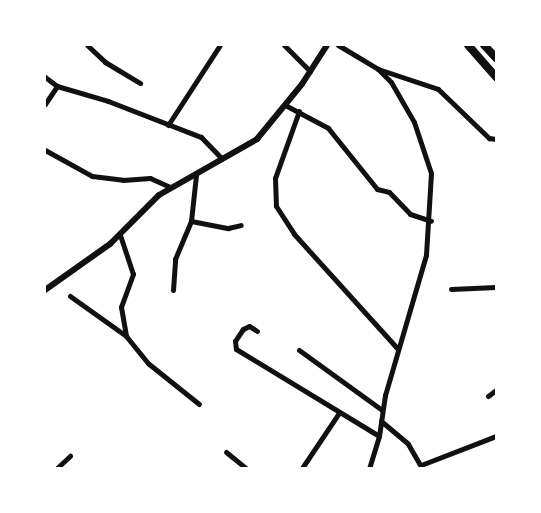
<!DOCTYPE html>
<html>
<head>
<meta charset="utf-8">
<style>
  body { margin:0 }
  #map { position:relative; width:541px; height:513px; overflow:hidden; background:#fff; font-family:"PT Sans",sans-serif }
  div>[style] { position:absolute }
  [style*='--x'] { left:calc(var(--x)*1px); top:calc(var(--y)*1px); width:calc(var(--w)*1px); rotate:calc(var(--a)*1deg) }
  .minor>* { height:5px; margin:-2.5px; padding:0 2.5px; transform-origin:2.5px; border-radius:2.5px; background:#111 }
  .tertiary>* { height:6px; margin:-3px; padding:0 3px; transform-origin:3px; border-radius:3px; background:#111 }
  .primary>* { height:8px; margin:-4px; padding:0 4px; transform-origin:4px; border-radius:4px; background:#111 }
  span { translate:-50% -50%; white-space:nowrap; text-align:center; line-height:1.15; -webkit-text-stroke:4px #fff; paint-order:stroke }
  .frame { position:absolute; inset:0; border:46px solid #fff; pointer-events:none }
</style>
</head>
<body>
<div id="map">
  <div class="minor">
    <div style="--x:87;--y:45;--w:25;--a:43"></div>
    <div style="--x:105;--y:62;--w:41;--a:31"></div>
    <div style="--x:284;--y:45;--w:37;--a:45"></div>
    <div style="--x:338;--y:45;--w:47;--a:31"></div>
    <div style="--x:378;--y:69;--w:18;--a:45"></div>
    <div style="--x:391;--y:82;--w:46;--a:60.1"></div>
    <div style="--x:414;--y:122;--w:54;--a:71.6"></div>
    <div style="--x:431;--y:173;--w:82;--a:93.5"></div>
    <div style="--x:426;--y:255;--w:146;--a:106.3"></div>
    <div style="--x:385;--y:395;--w:41;--a:98.3"></div>
    <div style="--x:379;--y:436;--w:34;--a:107"></div>
    <div style="--x:378;--y:69;--w:63;--a:18.4"></div>
    <div style="--x:438;--y:89;--w:71;--a:43.9"></div>
    <div style="--x:489;--y:138;--w:7;--a:8"></div>
    <div style="--x:45;--y:77;--w:15;--a:37"></div>
    <div style="--x:57;--y:86;--w:53;--a:16.4"></div>
    <div style="--x:108;--y:101;--w:100;--a:21.2"></div>
    <div style="--x:201;--y:137;--w:30;--a:46"></div>
    <div style="--x:45;--y:104;--w:22;--a:-56"></div>
    <div style="--x:285;--y:105;--w:49;--a:28.1"></div>
    <div style="--x:328;--y:128;--w:78;--a:51.2"></div>
    <div style="--x:377;--y:189;--w:12;--a:14"></div>
    <div style="--x:389;--y:192;--w:30;--a:46"></div>
    <div style="--x:410;--y:214;--w:22;--a:18"></div>
    <div style="--x:299;--y:111;--w:71;--a:109.7"></div>
    <div style="--x:275;--y:178;--w:28;--a:88"></div>
    <div style="--x:276;--y:206;--w:33;--a:57"></div>
    <div style="--x:294;--y:234;--w:155;--a:47.9"></div>
    <div style="--x:168;--y:125;--w:95;--a:-57"></div>
    <div style="--x:45;--y:150;--w:54;--a:29"></div>
    <div style="--x:92;--y:176;--w:31;--a:7"></div>
    <div style="--x:123;--y:180;--w:27;--a:-4"></div>
    <div style="--x:150;--y:178;--w:22;--a:24"></div>
    <div style="--x:191;--y:221;--w:38;--a:11"></div>
    <div style="--x:228;--y:228;--w:13;--a:-13"></div>
    <div style="--x:120;--y:235;--w:41;--a:71.6"></div>
    <div style="--x:133;--y:274;--w:35;--a:110"></div>
    <div style="--x:121;--y:307;--w:29;--a:80"></div>
    <div style="--x:126;--y:336;--w:36;--a:51"></div>
    <div style="--x:149;--y:364;--w:64;--a:38.7"></div>
    <div style="--x:451;--y:289;--w:45;--a:-2.5"></div>
    <div style="--x:173;--y:290;--w:31;--a:-86"></div>
    <div style="--x:175;--y:259;--w:41;--a:-67.2"></div>
    <div style="--x:191;--y:221;--w:46;--a:-83.8"></div>
    <div style="--x:70;--y:296;--w:69;--a:35.5"></div>
    <div style="--x:257;--y:331;--w:9;--a:-148"></div>
    <div style="--x:249;--y:326;--w:7;--a:153"></div>
    <div style="--x:243;--y:329;--w:14;--a:124"></div>
    <div style="--x:235;--y:341;--w:8;--a:83"></div>
    <div style="--x:236;--y:349;--w:167;--a:31.3"></div>
    <div style="--x:299;--y:350;--w:102;--a:35.9"></div>
    <div style="--x:488;--y:396;--w:10;--a:-37"></div>
    <div style="--x:381;--y:421;--w:35;--a:40"></div>
    <div style="--x:408;--y:444;--w:28;--a:60"></div>
    <div style="--x:226;--y:452;--w:26;--a:39"></div>
    <div style="--x:421;--y:465;--w:80;--a:-21.1"></div>
    <div style="--x:57;--y:468;--w:18;--a:-43"></div>
    <div style="--x:302;--y:468;--w:66;--a:-56.1"></div>
  </div>
  <div class="tertiary">
    <div style="--x:45;--y:290;--w:80;--a:-35.3"></div>
    <div style="--x:110;--y:244;--w:69;--a:-45"></div>
    <div style="--x:159;--y:195;--w:113;--a:-29.7"></div>
    <div style="--x:257;--y:139;--w:71;--a:-50.7"></div>
    <div style="--x:302;--y:84;--w:46;--a:-57.3"></div>
  </div>
  <div class="primary">
    <div style="--x:468;--y:45;--w:43;--a:48.8"></div>
    <div style="--x:484;--y:45;--w:18;--a:47"></div>
  </div>
  <div class="frame"></div>
</div>
</body>
</html>
